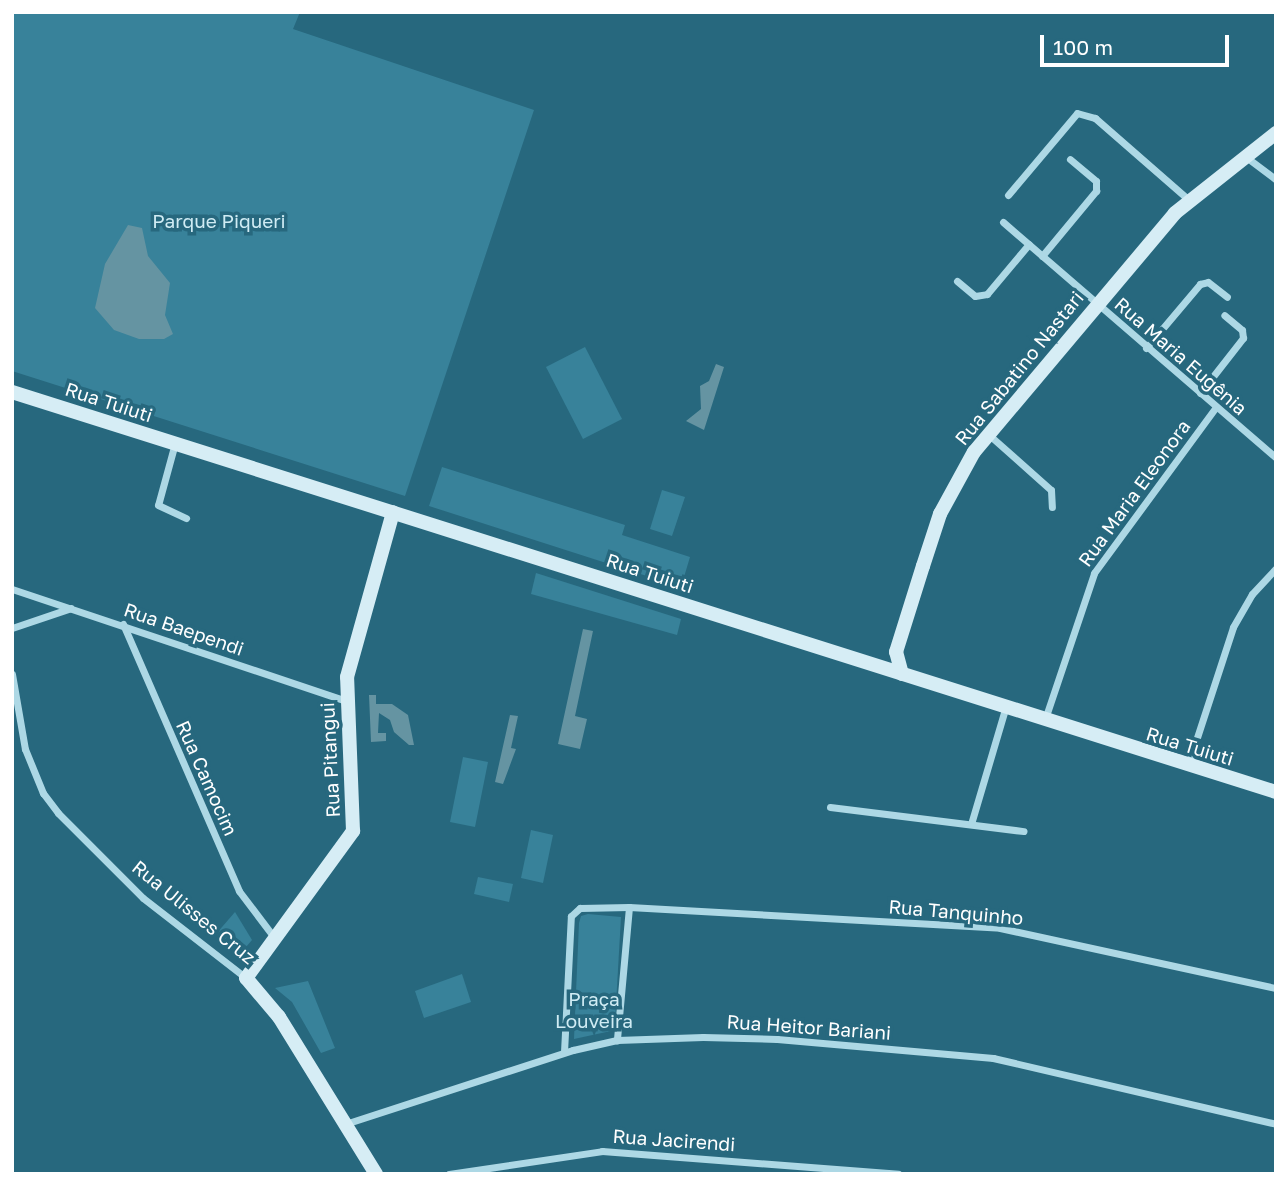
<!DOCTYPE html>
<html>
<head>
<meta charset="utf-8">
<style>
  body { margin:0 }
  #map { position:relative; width:1288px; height:1186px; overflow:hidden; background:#27687e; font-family:"Golos Text",sans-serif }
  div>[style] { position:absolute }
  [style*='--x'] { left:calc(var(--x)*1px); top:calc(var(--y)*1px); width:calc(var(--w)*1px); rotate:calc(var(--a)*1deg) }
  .green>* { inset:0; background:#38829a }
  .water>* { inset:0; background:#6594a2 }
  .street>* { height:7px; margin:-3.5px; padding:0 3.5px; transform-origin:3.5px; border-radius:3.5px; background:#add8e5 }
  .secondary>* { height:14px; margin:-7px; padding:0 7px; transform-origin:7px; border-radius:7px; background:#d6edf5 }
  span { translate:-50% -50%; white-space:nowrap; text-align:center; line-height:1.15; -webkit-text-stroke:7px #27687e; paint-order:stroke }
  .park-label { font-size:19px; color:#d0ecf4 }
  .street-label { font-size:19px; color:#fff }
  .frame { position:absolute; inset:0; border:14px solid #fff; pointer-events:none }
  .scale { position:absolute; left:1040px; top:35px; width:189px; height:32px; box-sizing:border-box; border:4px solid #fff; border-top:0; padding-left:9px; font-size:21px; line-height:24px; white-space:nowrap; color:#fff; -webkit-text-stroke:5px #27687e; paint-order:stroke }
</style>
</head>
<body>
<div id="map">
  <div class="green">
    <div style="clip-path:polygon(12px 12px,300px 12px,293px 29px,534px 110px,405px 496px,12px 371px)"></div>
    <div style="clip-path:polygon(585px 347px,622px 419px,583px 439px,546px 367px)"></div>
    <div style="clip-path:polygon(442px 467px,625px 525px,622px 535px,690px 557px,681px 587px,429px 506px)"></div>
    <div style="clip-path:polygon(662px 490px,685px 497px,672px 536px,650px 529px)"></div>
    <div style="clip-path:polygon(536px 573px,681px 619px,677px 635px,531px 594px)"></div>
    <div style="clip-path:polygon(463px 757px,488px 762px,475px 827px,450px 822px)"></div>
    <div style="clip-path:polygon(531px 830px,553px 835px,543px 883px,521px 878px)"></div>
    <div style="clip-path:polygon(478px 877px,513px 884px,509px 902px,474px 894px)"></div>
    <div style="clip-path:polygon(235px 912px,252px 940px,240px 954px,216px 934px)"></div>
    <div style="clip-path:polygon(588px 914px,621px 917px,615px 1022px,611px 1031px,574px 1039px,579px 923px,581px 916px)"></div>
    <div style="clip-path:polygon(462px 974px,471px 1002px,424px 1018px,415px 991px)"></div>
    <div style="clip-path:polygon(308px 981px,335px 1048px,321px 1053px,292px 1002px,275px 988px)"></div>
  </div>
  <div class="water">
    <div style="clip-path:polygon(128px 225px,142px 228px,148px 256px,170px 283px,165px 315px,173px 334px,164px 339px,139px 339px,114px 330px,95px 308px,105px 264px)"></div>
    <div style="clip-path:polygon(716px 364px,724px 367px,704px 430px,686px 421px,701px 409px,700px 386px,709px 381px)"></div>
    <div style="clip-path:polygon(583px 629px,593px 631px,575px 716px,587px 719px,580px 749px,558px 744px)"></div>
    <div style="clip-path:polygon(369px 695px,376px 695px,376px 704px,392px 704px,408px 715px,414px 745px,409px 745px,394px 732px,390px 720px,379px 713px,378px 733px,386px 733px,386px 741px,371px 742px)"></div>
    <div style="clip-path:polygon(510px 715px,518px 716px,511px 748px,516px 749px,503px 784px,495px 782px)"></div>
  </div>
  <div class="street">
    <div style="--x:1246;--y:157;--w:38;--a:37"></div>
    <div style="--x:1008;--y:195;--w:107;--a:-49.9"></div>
    <div style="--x:1077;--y:113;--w:19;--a:16"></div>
    <div style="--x:1095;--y:118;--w:126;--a:41.1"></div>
    <div style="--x:1003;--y:222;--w:361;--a:40.8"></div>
    <div style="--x:1042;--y:256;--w:85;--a:-50.3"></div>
    <div style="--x:1096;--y:191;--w:10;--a:-90"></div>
    <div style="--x:1096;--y:181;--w:34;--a:-140"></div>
    <div style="--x:957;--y:281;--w:23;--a:40"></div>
    <div style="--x:975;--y:296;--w:12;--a:-9"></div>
    <div style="--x:987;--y:294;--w:65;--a:-50"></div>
    <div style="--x:1146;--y:348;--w:84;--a:-49.8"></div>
    <div style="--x:1200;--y:284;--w:8;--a:-14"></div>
    <div style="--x:1208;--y:282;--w:24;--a:38"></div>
    <div style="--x:1200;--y:393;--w:70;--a:-52"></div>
    <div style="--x:1243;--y:338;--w:8;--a:-97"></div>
    <div style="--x:1242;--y:330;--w:23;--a:-140"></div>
    <div style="--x:988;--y:434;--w:84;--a:41.6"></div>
    <div style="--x:1051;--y:490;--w:17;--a:87"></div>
    <div style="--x:175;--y:443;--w:64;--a:105.3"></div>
    <div style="--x:158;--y:505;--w:31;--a:25"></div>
    <div style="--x:12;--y:589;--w:350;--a:18.5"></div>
    <div style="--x:123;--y:624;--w:291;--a:66.5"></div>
    <div style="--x:239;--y:891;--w:56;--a:52.9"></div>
    <div style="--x:12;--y:628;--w:62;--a:-18.7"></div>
    <div style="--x:12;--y:674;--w:76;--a:80.2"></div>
    <div style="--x:25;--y:749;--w:48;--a:67.8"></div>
    <div style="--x:43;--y:793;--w:25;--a:53"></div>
    <div style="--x:58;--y:813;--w:120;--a:45"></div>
    <div style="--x:143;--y:898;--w:130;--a:37.8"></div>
    <div style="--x:1045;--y:719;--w:154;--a:-71.4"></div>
    <div style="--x:1094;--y:573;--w:206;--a:-53.7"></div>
    <div style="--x:1188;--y:765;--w:145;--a:-71.9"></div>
    <div style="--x:1233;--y:627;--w:38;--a:-60"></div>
    <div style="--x:1252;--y:594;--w:35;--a:-47"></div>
    <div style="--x:830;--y:807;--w:195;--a:7.1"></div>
    <div style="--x:971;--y:824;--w:123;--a:-73.5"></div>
    <div style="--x:629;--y:907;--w:372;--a:3.2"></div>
    <div style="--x:1000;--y:928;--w:282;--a:12.3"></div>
    <div style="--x:564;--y:1052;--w:136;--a:-87.1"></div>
    <div style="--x:571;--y:916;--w:12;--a:-42"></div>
    <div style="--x:580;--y:908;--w:49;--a:-1.2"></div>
    <div style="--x:629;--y:907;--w:134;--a:95.2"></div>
    <div style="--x:345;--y:1124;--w:240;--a:-18"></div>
    <div style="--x:573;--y:1050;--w:45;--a:-12.8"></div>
    <div style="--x:617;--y:1040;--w:86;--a:-2"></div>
    <div style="--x:703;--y:1037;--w:74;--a:1.5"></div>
    <div style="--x:777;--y:1039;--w:217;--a:5"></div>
    <div style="--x:993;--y:1058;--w:291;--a:13.1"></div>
    <div style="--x:449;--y:1174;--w:155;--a:-8.5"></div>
    <div style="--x:602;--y:1151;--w:297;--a:4.4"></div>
  </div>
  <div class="secondary">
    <div style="--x:12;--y:392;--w:1326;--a:17.56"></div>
    <div style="--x:902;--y:674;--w:23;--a:-105"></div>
    <div style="--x:896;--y:652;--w:90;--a:-72.6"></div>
    <div style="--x:923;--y:566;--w:55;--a:-71.9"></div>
    <div style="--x:940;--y:514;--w:71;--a:-61.3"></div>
    <div style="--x:974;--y:452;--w:312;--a:-49.9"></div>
    <div style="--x:1175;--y:213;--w:129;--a:-38.4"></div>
    <div style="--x:376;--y:1174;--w:185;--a:-121.7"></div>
    <div style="--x:279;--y:1017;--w:51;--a:-130.2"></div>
    <div style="--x:246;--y:978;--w:182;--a:-53.9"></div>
    <div style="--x:353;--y:831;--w:154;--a:-92.2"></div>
    <div style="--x:347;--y:677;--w:171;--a:-74.4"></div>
  </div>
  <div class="park-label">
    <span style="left:219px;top:221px">Parque Piqueri</span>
    <span style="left:594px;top:1010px">Praça<br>Louveira</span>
  </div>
  <div class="street-label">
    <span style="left:1181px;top:356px;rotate:41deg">Rua Maria Eugênia</span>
    <span style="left:1019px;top:368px;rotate:-51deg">Rua Sabatino Nastari</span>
    <span style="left:109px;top:402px;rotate:18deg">Rua Tuiuti</span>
    <span style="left:1134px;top:493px;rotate:-54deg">Rua Maria Eleonora</span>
    <span style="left:650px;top:573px;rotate:18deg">Rua Tuiuti</span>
    <span style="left:184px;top:629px;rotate:19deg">Rua Baependi</span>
    <span style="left:1190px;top:746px;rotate:17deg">Rua Tuiuti</span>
    <span style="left:330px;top:760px;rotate:-93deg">Rua Pitangui</span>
    <span style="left:207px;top:778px;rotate:66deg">Rua Camocim</span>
    <span style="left:194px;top:912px;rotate:39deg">Rua Ulisses Cruz</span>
    <span style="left:956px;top:912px;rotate:5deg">Rua Tanquinho</span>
    <span style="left:809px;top:1027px;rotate:4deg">Rua Heitor Bariani</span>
    <span style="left:674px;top:1140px;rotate:4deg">Rua Jacirendi</span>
  </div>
  <div class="frame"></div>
  <div class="scale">100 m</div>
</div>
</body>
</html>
